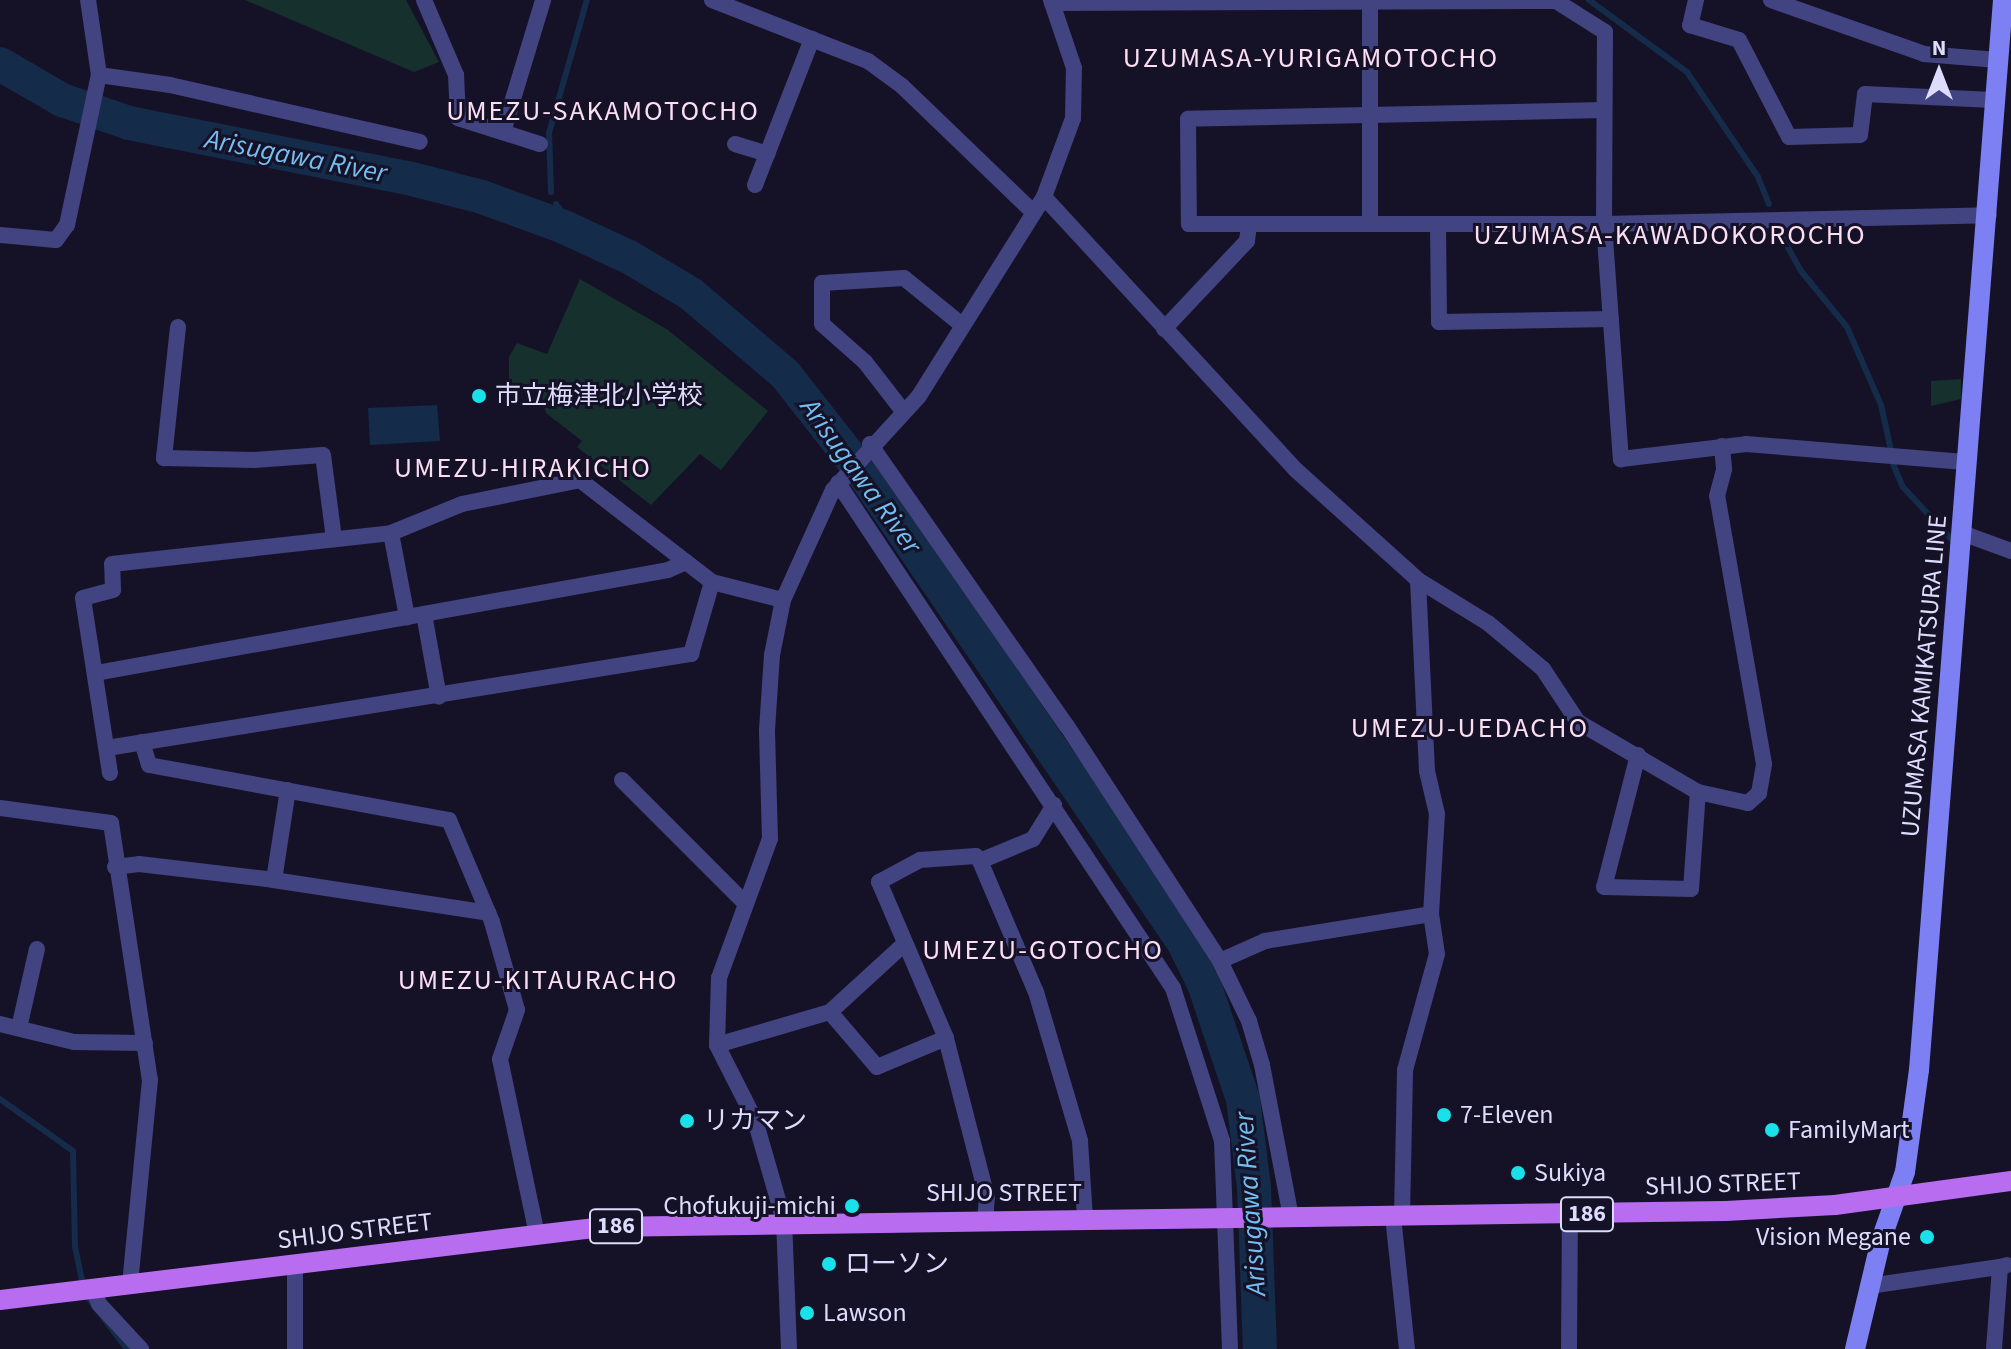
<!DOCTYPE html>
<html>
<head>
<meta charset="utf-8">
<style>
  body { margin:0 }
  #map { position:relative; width:2011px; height:1349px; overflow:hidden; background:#151227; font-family:"Source Sans 3","Noto Sans JP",sans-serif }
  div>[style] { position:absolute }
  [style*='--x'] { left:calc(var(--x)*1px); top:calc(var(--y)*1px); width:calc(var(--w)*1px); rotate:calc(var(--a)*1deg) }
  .green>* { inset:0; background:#16302e }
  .water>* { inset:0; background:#142b49 }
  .stream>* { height:6px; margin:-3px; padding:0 3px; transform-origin:3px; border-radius:3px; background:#142b49 }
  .river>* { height:34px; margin:-17px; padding:0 17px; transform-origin:17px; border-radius:17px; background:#142b49 }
  .minor>* { height:16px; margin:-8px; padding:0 8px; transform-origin:8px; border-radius:8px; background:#424381 }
  .secondary>* { height:20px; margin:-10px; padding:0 10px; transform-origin:10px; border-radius:10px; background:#7c80f2 }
  .primary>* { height:20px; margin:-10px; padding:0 10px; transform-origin:10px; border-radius:10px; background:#b86df1 }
  .dots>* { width:22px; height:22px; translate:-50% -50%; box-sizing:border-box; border:4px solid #151227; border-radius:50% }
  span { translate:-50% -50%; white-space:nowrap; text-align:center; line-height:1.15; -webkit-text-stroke:6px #151227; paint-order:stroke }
  .shield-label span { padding:2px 6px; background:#151227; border:2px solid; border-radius:6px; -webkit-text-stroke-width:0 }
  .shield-label { font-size:24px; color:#dddcfc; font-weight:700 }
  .poi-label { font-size:26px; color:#dddcfc }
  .left { translate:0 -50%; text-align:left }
  .right { translate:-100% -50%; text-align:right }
  .street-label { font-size:26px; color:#dddcfc }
  .neighbourhood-label { font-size:28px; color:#fcdef3; letter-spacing:2px }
  .water-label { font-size:28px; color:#74bff2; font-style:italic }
  .north { position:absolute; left:1899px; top:32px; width:80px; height:80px; -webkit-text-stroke:6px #151227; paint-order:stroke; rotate:0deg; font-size:22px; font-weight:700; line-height:32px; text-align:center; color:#dddcfc }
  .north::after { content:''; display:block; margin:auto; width:28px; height:36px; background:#dddcfc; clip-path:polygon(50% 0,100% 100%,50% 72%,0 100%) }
</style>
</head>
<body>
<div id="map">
  <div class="green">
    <div style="clip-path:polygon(245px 0,406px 0,439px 62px,414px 72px)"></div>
    <div style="clip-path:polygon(580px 279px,668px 330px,768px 411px,721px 470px,700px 454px,651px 505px,577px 447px,582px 441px,546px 413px,539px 384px,509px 385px,509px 357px,517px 343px,547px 354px)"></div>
    <div style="clip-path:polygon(1961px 379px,1961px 399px,1931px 406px,1931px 381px)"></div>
  </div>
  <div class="water">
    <div style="clip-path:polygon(437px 405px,440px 441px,370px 445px,368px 408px)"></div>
  </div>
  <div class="stream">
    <div style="--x:1589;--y:0;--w:122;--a:36.3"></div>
    <div style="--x:1687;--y:72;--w:127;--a:55.9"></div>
    <div style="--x:1758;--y:177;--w:29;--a:68"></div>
    <div style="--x:551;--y:192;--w:59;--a:-91.9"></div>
    <div style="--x:549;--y:133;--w:138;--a:-74.1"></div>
    <div style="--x:556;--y:204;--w:35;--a:53"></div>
    <div style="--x:1781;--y:235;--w:41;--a:60.9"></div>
    <div style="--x:1801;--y:271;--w:72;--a:50.6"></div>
    <div style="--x:1847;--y:327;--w:85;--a:66.4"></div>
    <div style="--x:1881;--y:405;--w:46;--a:77.5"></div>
    <div style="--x:1893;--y:464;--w:25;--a:67"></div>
    <div style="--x:1903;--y:487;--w:74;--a:47.2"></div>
    <div style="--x:0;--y:1099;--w:90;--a:35.5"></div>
    <div style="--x:73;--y:1151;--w:96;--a:88.8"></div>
    <div style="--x:75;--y:1247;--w:38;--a:78"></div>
    <div style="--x:86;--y:1295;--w:68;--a:52.8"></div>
  </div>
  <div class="river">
    <div style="--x:0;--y:64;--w:72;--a:30.1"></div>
    <div style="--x:62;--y:100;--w:71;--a:18.9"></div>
    <div style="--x:129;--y:123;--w:288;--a:11.2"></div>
    <div style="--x:412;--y:179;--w:72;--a:14.4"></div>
    <div style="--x:482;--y:197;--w:87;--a:20.1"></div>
    <div style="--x:564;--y:227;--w:72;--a:24.8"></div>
    <div style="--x:629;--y:257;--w:72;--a:30.8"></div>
    <div style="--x:691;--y:294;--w:123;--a:40.4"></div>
    <div style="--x:785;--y:374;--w:130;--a:51.9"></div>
    <div style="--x:865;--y:476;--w:566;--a:55.66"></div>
    <div style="--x:1184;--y:943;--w:46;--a:64"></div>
    <div style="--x:1204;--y:984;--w:121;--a:71.3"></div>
    <div style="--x:1243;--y:1099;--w:89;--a:82.9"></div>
    <div style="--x:1254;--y:1187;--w:162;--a:87.9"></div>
  </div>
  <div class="minor">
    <div style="--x:424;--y:0;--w:82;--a:66.9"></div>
    <div style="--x:456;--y:75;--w:43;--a:87.3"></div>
    <div style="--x:458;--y:118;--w:86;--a:17.6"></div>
    <div style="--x:712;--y:0;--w:168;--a:21.4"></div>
    <div style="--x:868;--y:61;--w:42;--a:36.3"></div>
    <div style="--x:902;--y:86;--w:182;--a:43.9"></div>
    <div style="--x:1370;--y:0;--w:223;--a:90"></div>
    <div style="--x:1696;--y:0;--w:26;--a:103"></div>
    <div style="--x:1690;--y:25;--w:51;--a:17"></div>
    <div style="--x:1739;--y:40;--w:109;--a:62.7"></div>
    <div style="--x:1789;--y:137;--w:71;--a:-1.6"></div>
    <div style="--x:1860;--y:135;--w:41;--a:-83"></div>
    <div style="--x:1865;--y:94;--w:128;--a:2.7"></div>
    <div style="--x:1771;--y:0;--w:162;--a:19.4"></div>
    <div style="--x:1924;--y:54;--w:74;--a:4.6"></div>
    <div style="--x:1052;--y:3;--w:504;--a:-0.23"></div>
    <div style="--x:1556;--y:1;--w:58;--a:32.3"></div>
    <div style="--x:1605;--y:32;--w:192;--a:90.3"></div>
    <div style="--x:1604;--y:224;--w:236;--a:85.9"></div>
    <div style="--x:1621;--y:459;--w:126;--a:-6.8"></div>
    <div style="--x:1746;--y:444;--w:222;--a:4.7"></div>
    <div style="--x:99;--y:75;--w:72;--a:8"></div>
    <div style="--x:170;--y:85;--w:256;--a:12.8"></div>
    <div style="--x:1604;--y:110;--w:416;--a:178.8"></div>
    <div style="--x:1188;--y:119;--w:105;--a:89.5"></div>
    <div style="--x:1189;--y:224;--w:415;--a:0"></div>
    <div style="--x:1604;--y:224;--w:385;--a:-1.3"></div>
    <div style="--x:503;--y:132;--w:138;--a:-73.1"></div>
    <div style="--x:735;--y:144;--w:34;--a:17"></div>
    <div style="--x:755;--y:185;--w:157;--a:-68.7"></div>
    <div style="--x:1044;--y:197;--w:372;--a:47.3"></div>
    <div style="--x:1296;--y:470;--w:164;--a:42"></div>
    <div style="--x:1418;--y:580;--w:82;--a:31.6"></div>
    <div style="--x:1488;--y:623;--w:72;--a:39.9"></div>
    <div style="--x:1543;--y:669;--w:64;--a:56.6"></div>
    <div style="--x:1578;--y:722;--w:139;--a:30.3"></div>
    <div style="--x:1698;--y:792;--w:51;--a:12.4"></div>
    <div style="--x:1748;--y:803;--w:15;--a:-42"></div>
    <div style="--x:1759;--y:793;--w:29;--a:-80"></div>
    <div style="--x:1764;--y:764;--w:272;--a:-99.9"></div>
    <div style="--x:1717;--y:496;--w:28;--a:-75"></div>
    <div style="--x:1724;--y:469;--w:23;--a:-95"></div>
    <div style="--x:1438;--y:224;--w:98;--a:89.4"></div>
    <div style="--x:1439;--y:322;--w:172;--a:-1"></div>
    <div style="--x:0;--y:235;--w:56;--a:5.1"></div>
    <div style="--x:56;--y:240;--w:19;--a:-54"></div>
    <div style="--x:67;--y:225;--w:153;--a:-78"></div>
    <div style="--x:99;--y:75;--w:76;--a:-98.3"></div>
    <div style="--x:178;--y:327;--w:132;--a:96.1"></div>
    <div style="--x:164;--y:458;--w:90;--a:1.3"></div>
    <div style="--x:254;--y:460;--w:69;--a:-4.1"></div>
    <div style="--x:323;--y:455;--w:85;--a:82.5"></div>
    <div style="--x:1164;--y:329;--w:121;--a:-46.7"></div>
    <div style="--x:1247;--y:241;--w:17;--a:-83"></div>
    <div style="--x:903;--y:411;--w:62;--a:-127.8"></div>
    <div style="--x:865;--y:362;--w:57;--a:-138.5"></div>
    <div style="--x:822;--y:324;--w:41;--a:-90"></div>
    <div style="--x:822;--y:283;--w:82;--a:-3.5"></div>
    <div style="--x:904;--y:278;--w:75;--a:39"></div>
    <div style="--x:870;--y:444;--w:344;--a:55.1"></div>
    <div style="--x:1067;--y:726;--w:280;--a:56.9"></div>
    <div style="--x:1220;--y:961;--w:67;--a:64.2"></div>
    <div style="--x:1249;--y:1021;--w:46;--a:73.5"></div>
    <div style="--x:1262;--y:1065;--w:155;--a:79.2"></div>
    <div style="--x:838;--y:483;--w:606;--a:56.44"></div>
    <div style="--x:1173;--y:988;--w:161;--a:72.2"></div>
    <div style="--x:1222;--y:1141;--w:208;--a:87.8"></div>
    <div style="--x:391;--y:533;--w:86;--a:79.2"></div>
    <div style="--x:1962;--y:533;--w:52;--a:20.2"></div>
    <div style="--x:424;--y:614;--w:84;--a:79.8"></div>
    <div style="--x:96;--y:673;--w:581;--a:-10.21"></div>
    <div style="--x:668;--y:570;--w:20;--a:-24"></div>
    <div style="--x:142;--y:742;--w:24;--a:73"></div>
    <div style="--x:149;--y:765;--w:305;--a:10.4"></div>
    <div style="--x:449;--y:820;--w:111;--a:67.1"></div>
    <div style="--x:492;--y:922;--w:91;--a:74.1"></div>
    <div style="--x:517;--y:1010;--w:52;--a:109.1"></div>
    <div style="--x:500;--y:1059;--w:179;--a:78.1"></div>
    <div style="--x:107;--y:748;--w:592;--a:-9.14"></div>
    <div style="--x:691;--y:654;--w:75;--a:-73.7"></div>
    <div style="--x:1638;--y:755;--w:136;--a:104.4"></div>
    <div style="--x:1604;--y:887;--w:87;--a:1.3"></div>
    <div style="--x:1691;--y:889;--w:97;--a:-85.9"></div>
    <div style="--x:110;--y:773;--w:177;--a:-98.8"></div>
    <div style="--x:83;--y:598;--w:31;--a:-15"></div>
    <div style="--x:113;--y:590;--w:26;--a:-92"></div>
    <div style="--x:112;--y:564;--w:281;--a:-6.3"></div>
    <div style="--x:391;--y:533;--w:77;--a:-22.2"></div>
    <div style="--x:462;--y:504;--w:120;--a:-11.5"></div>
    <div style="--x:580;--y:480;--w:167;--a:37.7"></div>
    <div style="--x:712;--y:582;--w:73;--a:14.2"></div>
    <div style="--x:622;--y:780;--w:174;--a:45"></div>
    <div style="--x:0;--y:808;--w:112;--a:7.7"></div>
    <div style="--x:111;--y:823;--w:260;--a:81.4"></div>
    <div style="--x:150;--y:1080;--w:205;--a:95.6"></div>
    <div style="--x:980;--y:861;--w:57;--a:-22.5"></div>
    <div style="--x:1033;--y:839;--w:40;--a:-58"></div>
    <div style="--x:115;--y:867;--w:24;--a:-7"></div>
    <div style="--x:139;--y:864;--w:129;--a:6.7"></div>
    <div style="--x:267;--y:879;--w:224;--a:8.7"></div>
    <div style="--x:274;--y:880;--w:91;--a:-81.2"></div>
    <div style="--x:1220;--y:961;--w:49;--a:-24"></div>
    <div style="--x:1265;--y:941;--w:168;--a:-9.2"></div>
    <div style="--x:830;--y:1012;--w:72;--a:49.5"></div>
    <div style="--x:877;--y:1067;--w:75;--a:-22.8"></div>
    <div style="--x:0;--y:1024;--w:76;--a:13.7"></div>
    <div style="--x:74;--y:1042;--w:71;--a:0.8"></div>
    <div style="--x:19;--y:1028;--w:81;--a:-77.2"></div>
    <div style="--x:717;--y:1045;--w:118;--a:-16.3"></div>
    <div style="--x:830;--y:1012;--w:99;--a:-42.5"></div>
    <div style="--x:1393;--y:1216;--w:134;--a:84"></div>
    <div style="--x:1402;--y:1216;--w:146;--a:-88.8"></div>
    <div style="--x:1405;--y:1070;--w:120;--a:-74.6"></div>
    <div style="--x:1437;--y:954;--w:40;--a:-98.5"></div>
    <div style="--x:1431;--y:914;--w:100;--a:-86.6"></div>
    <div style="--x:1437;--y:814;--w:44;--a:-103.1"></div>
    <div style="--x:1427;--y:771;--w:191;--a:-92.7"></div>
    <div style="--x:985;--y:1220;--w:23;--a:-85"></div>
    <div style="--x:987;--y:1197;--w:164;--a:-104.5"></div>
    <div style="--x:946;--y:1038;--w:170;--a:-113.2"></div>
    <div style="--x:879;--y:882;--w:47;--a:-28.2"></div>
    <div style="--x:920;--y:860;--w:56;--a:-4.1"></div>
    <div style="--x:976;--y:856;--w:6;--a:51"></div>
    <div style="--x:980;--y:861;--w:142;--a:66.9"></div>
    <div style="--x:1036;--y:992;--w:155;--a:73.5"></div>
    <div style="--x:1080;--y:1141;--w:78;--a:86.3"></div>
    <div style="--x:295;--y:1266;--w:83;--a:90"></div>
    <div style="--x:1869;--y:1286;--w:132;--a:-8.3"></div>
    <div style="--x:93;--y:1288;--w:17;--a:69"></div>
    <div style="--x:99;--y:1304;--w:62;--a:47"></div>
    <div style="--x:789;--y:1349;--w:128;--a:-92.2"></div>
    <div style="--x:784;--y:1221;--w:105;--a:-106"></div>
    <div style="--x:755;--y:1120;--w:84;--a:-116.9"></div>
    <div style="--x:717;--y:1045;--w:67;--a:-88.3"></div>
    <div style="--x:719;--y:978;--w:148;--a:-69.9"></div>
    <div style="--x:770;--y:839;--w:109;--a:-91.6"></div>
    <div style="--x:767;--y:730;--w:75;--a:-86.2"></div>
    <div style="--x:772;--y:655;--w:56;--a:-78.7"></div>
    <div style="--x:783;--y:600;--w:121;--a:-65.6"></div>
    <div style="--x:833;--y:490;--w:127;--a:-47.5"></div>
    <div style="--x:919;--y:396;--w:235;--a:-57.9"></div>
    <div style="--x:1044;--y:197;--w:84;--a:-69.8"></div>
    <div style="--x:1073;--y:118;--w:50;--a:-88.9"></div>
    <div style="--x:1074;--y:68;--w:72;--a:-108.7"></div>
    <div style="--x:1569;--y:1349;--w:135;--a:-89.6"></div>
    <div style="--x:1994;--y:1349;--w:82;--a:-85.8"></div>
    <div style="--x:2000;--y:1267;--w:7;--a:-16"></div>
  </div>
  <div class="secondary">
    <div style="--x:1855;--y:1349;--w:112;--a:-76.6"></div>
    <div style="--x:1881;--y:1240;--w:72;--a:-70.6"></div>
    <div style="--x:1905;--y:1172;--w:103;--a:-82.2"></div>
    <div style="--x:1919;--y:1070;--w:1073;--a:-85.51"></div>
  </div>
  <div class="primary">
    <div style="--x:0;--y:1300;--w:606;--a:-6.91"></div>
    <div style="--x:602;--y:1227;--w:1124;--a:-0.82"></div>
    <div style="--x:1726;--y:1211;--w:109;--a:-3.2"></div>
    <div style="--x:1835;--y:1205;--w:178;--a:-7.8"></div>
  </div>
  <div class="dots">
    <div style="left:479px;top:396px;background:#1ae1e9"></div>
    <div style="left:1444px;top:1115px;background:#1ae1e9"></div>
    <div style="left:687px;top:1121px;background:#1ae1e9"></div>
    <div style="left:1772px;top:1130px;background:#1ae1e9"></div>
    <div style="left:1518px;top:1173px;background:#1ae1e9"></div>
    <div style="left:852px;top:1206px;background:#1ae1e9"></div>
    <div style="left:1927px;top:1237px;background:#1ae1e9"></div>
    <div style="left:829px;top:1264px;background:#1ae1e9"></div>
    <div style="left:807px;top:1313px;background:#1ae1e9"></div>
  </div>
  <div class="shield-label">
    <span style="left:1587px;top:1214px">186</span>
    <span style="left:616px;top:1226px">186</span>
  </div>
  <div class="poi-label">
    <span class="left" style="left:495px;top:396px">市立梅津北小学校</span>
    <span class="left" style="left:1460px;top:1115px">7-Eleven</span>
    <span class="left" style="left:703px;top:1121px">リカマン</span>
    <span class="left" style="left:1788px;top:1130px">FamilyMart</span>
    <span class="left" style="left:1534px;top:1173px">Sukiya</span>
    <span class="right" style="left:836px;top:1206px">Chofukuji-michi</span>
    <span class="right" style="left:1911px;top:1237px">Vision Megane</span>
    <span class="left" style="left:845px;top:1264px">ローソン</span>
    <span class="left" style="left:823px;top:1313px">Lawson</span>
  </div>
  <div class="street-label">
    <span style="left:1924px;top:676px;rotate:-85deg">UZUMASA KAMIKATSURA LINE</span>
    <span style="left:1723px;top:1184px;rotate:-2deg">SHIJO STREET</span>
    <span style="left:1004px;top:1193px">SHIJO STREET</span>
    <span style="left:355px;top:1231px;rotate:-7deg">SHIJO STREET</span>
  </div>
  <div class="neighbourhood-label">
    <span style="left:1311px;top:58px">UZUMASA-YURIGAMOTOCHO</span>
    <span style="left:603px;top:111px">UMEZU-SAKAMOTOCHO</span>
    <span style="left:1670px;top:235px">UZUMASA-KAWADOKOROCHO</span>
    <span style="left:523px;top:468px">UMEZU-HIRAKICHO</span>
    <span style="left:1470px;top:728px">UMEZU-UEDACHO</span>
    <span style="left:1043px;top:950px">UMEZU-GOTOCHO</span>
    <span style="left:538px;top:980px">UMEZU-KITAURACHO</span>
  </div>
  <div class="water-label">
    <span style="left:296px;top:156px;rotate:11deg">Arisugawa River</span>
    <span style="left:861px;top:476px;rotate:54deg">Arisugawa River</span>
    <span style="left:1250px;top:1204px;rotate:-94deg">Arisugawa River</span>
  </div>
  <div class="north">N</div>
</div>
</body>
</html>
